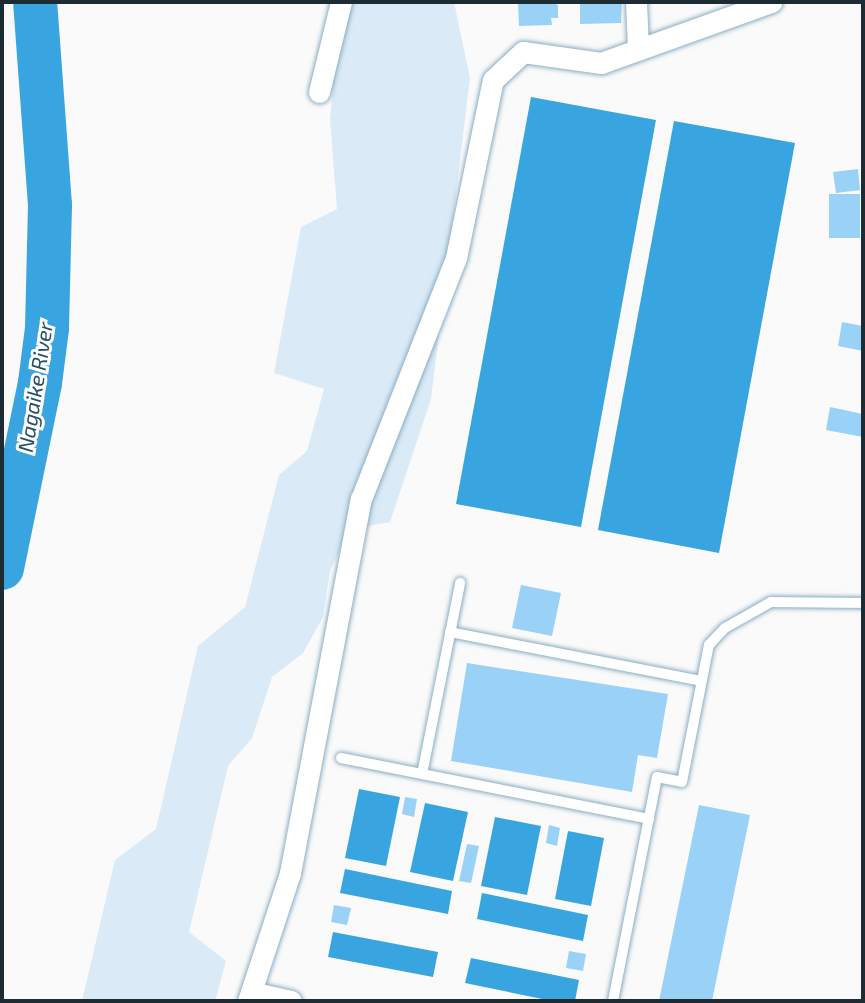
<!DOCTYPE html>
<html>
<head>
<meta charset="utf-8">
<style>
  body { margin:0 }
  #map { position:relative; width:865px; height:1003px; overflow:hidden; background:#fafafa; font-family:"Exo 2",sans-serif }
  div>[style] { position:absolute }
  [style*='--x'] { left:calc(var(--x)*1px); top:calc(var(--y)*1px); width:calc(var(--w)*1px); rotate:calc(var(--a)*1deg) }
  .green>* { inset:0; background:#daeaf6 }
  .water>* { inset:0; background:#39a5e0 }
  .river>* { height:44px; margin:-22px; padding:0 22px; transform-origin:22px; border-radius:22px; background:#39a5e0 }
  .building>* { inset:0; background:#9ad2f7 }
  .roads { filter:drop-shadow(0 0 2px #8badc3) drop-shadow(0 0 2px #8badc3) }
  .service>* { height:10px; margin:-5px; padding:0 5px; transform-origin:5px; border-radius:5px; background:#fff }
  .minor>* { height:21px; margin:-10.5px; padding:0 10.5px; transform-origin:10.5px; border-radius:10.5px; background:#fff }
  span { translate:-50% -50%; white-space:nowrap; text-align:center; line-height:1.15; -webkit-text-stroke:6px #fff; paint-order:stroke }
  .water-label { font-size:21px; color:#244f68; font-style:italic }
  .frame { position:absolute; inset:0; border:4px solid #1d2b33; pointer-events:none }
</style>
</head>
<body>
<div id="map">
  <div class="green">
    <div style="clip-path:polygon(341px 2px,454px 2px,470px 78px,431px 399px,390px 522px,350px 529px,330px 571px,323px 617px,303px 653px,272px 677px,252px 738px,228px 766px,189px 932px,226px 961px,215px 1001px,82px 1001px,115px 860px,156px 829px,198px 646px,245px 607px,279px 475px,307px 451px,324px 389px,274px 373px,301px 227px,337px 209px,330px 119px)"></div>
  </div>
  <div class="water">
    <div style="clip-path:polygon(531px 97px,656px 120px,581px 527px,456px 504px)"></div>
    <div style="clip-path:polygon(674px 121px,795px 143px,719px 553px,598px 530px)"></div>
    <div style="clip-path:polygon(359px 789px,400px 797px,386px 866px,345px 858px)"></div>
    <div style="clip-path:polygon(425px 803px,468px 812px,453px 881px,410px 872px)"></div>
    <div style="clip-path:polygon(495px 817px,541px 826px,527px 895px,481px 886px)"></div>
    <div style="clip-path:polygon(568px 831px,604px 838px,591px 906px,555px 899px)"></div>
    <div style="clip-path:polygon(345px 869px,452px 891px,448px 914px,340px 893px)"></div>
    <div style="clip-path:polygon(482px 893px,588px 915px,583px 941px,477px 919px)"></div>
    <div style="clip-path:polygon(333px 932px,438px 952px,433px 977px,328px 957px)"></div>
    <div style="clip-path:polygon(471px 958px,579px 980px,575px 1001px,552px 1001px,465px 983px)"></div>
  </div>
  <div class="river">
    <div style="--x:2;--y:568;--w:189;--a:-78.4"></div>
    <div style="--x:40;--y:383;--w:55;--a:-82.7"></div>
    <div style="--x:47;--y:328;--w:123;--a:-88.6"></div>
    <div style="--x:50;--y:205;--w:204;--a:-94.2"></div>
  </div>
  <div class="building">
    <div style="clip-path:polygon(518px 2px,551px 2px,558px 5px,558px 18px,551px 18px,552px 25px,519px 26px)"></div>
    <div style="clip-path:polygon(580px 2px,622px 2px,621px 23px,580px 24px)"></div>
    <div style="clip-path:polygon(858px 169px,860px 190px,836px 193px,833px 172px)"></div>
    <div style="clip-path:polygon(829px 194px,860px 194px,860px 238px,829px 238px)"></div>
    <div style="clip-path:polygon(842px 322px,863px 326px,863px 351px,838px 346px)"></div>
    <div style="clip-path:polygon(830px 407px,863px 414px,863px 437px,826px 430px)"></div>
    <div style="clip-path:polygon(521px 585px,561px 593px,552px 636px,512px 628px)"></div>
    <div style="clip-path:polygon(467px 663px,668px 694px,657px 758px,638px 755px,632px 792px,451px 761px)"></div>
    <div style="clip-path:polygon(405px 797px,417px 799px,414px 817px,402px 814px)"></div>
    <div style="clip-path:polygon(699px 805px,750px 815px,712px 1001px,659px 1001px)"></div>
    <div style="clip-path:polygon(549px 825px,560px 828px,557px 846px,546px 843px)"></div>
    <div style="clip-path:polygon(467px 844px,479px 846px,471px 883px,459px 881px)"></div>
    <div style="clip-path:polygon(334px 905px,351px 908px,347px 925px,331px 922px)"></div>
    <div style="clip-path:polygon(569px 951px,586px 954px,583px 971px,566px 968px)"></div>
  </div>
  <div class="roads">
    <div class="service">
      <div style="--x:450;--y:632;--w:256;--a:11"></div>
      <div style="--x:341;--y:758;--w:314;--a:11.2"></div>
      <div style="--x:422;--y:774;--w:195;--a:-78.7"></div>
      <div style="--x:613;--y:1001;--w:228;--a:-78.9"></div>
      <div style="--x:657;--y:777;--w:25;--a:11"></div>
      <div style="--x:682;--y:782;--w:140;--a:-78.9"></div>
      <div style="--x:709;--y:645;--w:23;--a:-47"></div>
      <div style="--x:725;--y:628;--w:53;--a:-29.5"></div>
      <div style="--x:771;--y:602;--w:92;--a:0.6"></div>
    </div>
    <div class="minor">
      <div style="--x:636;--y:2;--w:46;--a:87.5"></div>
      <div style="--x:319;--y:92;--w:93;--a:-76.3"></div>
      <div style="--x:251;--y:992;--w:41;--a:12.7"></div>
      <div style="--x:248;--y:1001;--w:135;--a:-71.8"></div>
      <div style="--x:290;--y:873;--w:381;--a:-79.3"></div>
      <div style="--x:361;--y:499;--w:259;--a:-68.5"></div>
      <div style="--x:456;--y:258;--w:182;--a:-78.3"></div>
      <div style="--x:493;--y:80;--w:41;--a:-43"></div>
      <div style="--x:523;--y:52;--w:79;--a:8"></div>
      <div style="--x:601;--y:63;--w:181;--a:-19.7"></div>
    </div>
  </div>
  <div class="water-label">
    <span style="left:35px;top:387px;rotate:-81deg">Nagaike River</span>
  </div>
  <div class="frame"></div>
</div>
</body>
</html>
